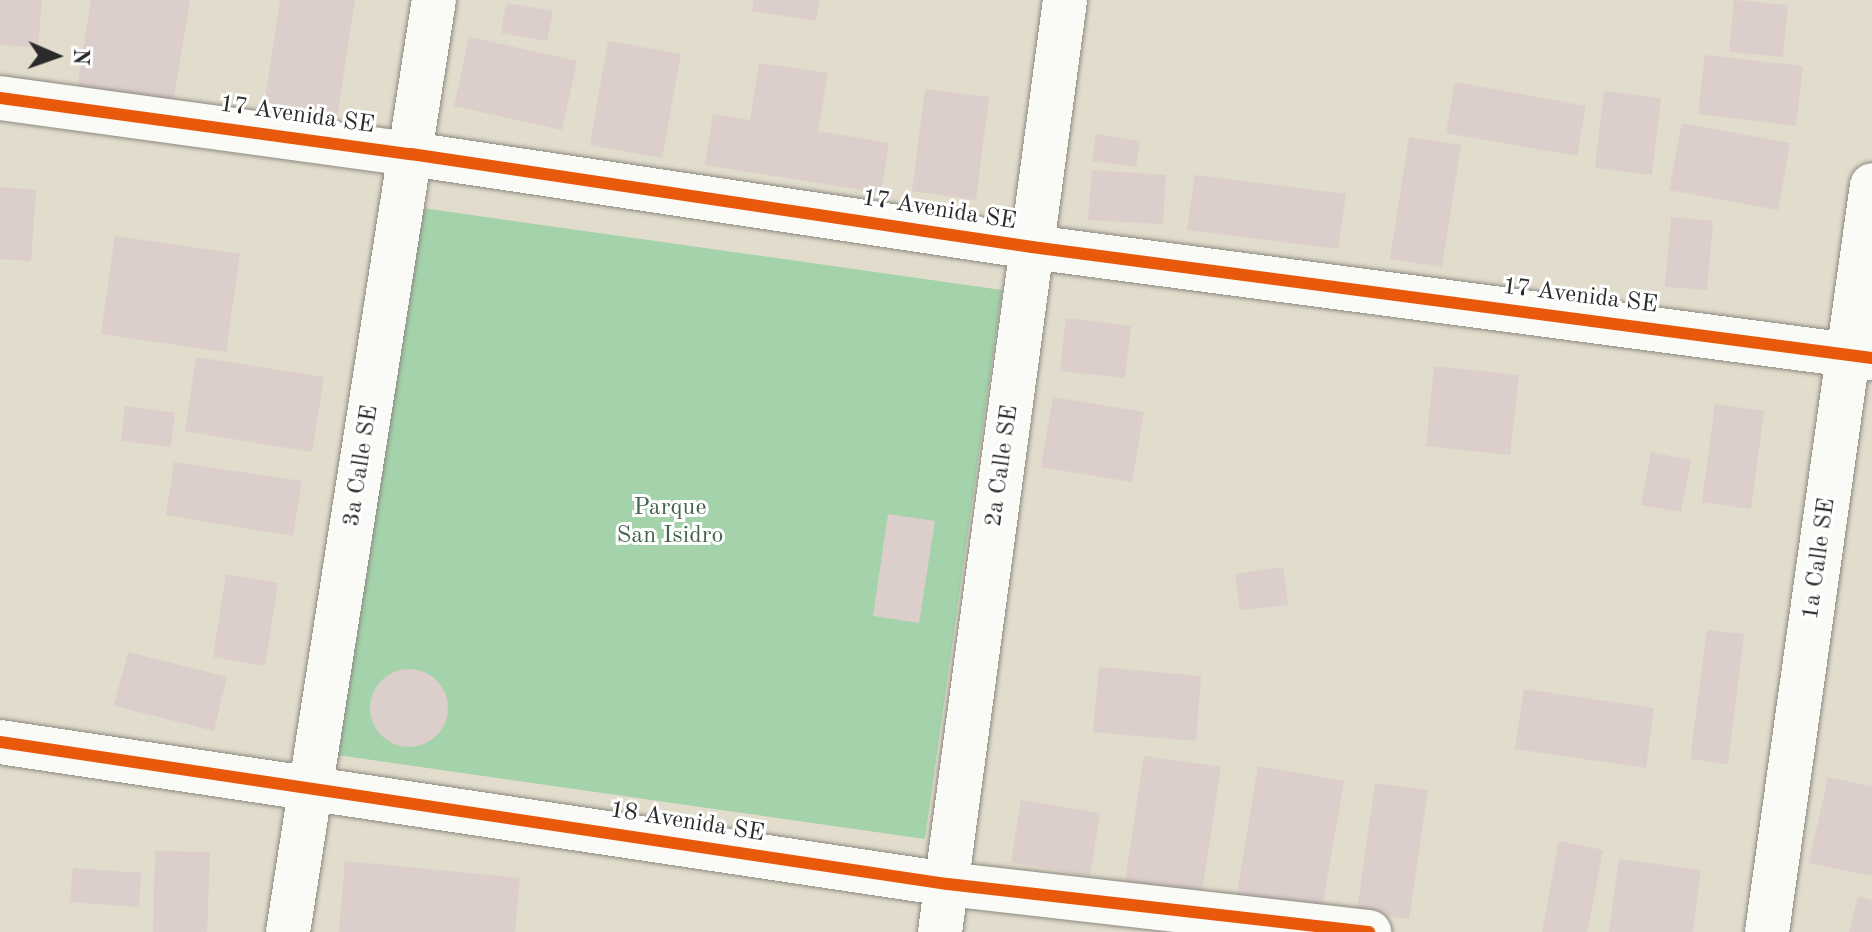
<!DOCTYPE html>
<html>
<head>
<meta charset="utf-8">
<style>
  body { margin:0 }
  #map { position:relative; width:1872px; height:932px; overflow:hidden; background:#e1dccb; font-family:"Old Standard TT",serif }
  div>[style] { position:absolute }
  [style*='--x'] { left:calc(var(--x)*1px); top:calc(var(--y)*1px); width:calc(var(--w)*1px); rotate:calc(var(--a)*1deg) }
  .green>* { inset:0; background:#a4d2ab }
  .building>* { inset:0; background:#dccecb }
  .round { border-radius:50% }
  .roads { filter:drop-shadow(0 0 2px #8c8981) drop-shadow(0 0 2px #8c8981) }
  .minor>* { height:44px; margin:-22px; padding:0 22px; transform-origin:22px; border-radius:22px; background:#fafaf7 }
  .cycleway>* { height:12px; margin:-6px; padding:0 6px; transform-origin:6px; border-radius:6px; background:#e8590c }
  span { translate:-50% -50%; white-space:nowrap; text-align:center; line-height:1.15; -webkit-text-stroke:6px #fff; paint-order:stroke }
  .street-label { font-size:24px; color:#2b2b2b }
  .park-label { font-size:24px; color:#44634e }
  .north { position:absolute; left:16px; top:16px; width:80px; height:80px; -webkit-text-stroke:6px #fff; paint-order:stroke; rotate:92deg; font-size:22px; font-weight:700; line-height:32px; text-align:center; color:#2b2b2b }
  .north::after { content:''; display:block; margin:auto; width:28px; height:36px; background:#2b2b2b; clip-path:polygon(50% 0,100% 100%,50% 72%,0 100%) }
</style>
</head>
<body>
<div id="map">
  <div class="green">
    <div style="clip-path:polygon(415px 207px,1002px 290px,925px 839px,337px 755px)"></div>
  </div>
  <div class="building">
    <div style="clip-path:polygon(0 0,42px 0,38px 47px,0 45px)"></div>
    <div style="clip-path:polygon(91px 0,190px 0,173px 104px,77px 88px)"></div>
    <div style="clip-path:polygon(280px 0,355px 0,336px 124px,263px 113px)"></div>
    <div style="clip-path:polygon(754px 0,820px 0,816px 21px,752px 11px)"></div>
    <div style="clip-path:polygon(1734px 0,1788px 5px,1783px 57px,1729px 52px)"></div>
    <div style="clip-path:polygon(506px 3px,553px 11px,547px 41px,501px 33px)"></div>
    <div style="clip-path:polygon(469px 37px,577px 61px,562px 130px,454px 106px)"></div>
    <div style="clip-path:polygon(608px 41px,681px 54px,662px 158px,590px 145px)"></div>
    <div style="clip-path:polygon(1705px 55px,1803px 66px,1796px 126px,1698px 114px)"></div>
    <div style="clip-path:polygon(759px 63px,828px 73px,818px 131px,889px 143px,881px 193px,705px 165px,713px 114px,750px 120px)"></div>
    <div style="clip-path:polygon(1455px 82px,1586px 106px,1577px 156px,1446px 133px)"></div>
    <div style="clip-path:polygon(925px 89px,989px 97px,976px 200px,912px 191px)"></div>
    <div style="clip-path:polygon(1604px 91px,1661px 98px,1652px 175px,1595px 168px)"></div>
    <div style="clip-path:polygon(1682px 123px,1790px 143px,1778px 210px,1669px 190px)"></div>
    <div style="clip-path:polygon(1096px 134px,1140px 141px,1136px 167px,1092px 161px)"></div>
    <div style="clip-path:polygon(1409px 137px,1461px 145px,1442px 267px,1390px 259px)"></div>
    <div style="clip-path:polygon(1092px 170px,1166px 175px,1163px 224px,1088px 220px)"></div>
    <div style="clip-path:polygon(1195px 175px,1346px 194px,1338px 249px,1187px 230px)"></div>
    <div style="clip-path:polygon(0 187px,36px 190px,31px 261px,0 259px)"></div>
    <div style="clip-path:polygon(1671px 217px,1713px 221px,1707px 290px,1665px 287px)"></div>
    <div style="clip-path:polygon(115px 236px,240px 254px,226px 352px,101px 334px)"></div>
    <div style="clip-path:polygon(1066px 318px,1131px 326px,1125px 378px,1060px 371px)"></div>
    <div style="clip-path:polygon(196px 357px,324px 377px,312px 452px,185px 431px)"></div>
    <div style="clip-path:polygon(1434px 366px,1519px 375px,1510px 455px,1426px 446px)"></div>
    <div style="clip-path:polygon(1053px 397px,1144px 412px,1132px 482px,1041px 467px)"></div>
    <div style="clip-path:polygon(1715px 404px,1764px 411px,1751px 509px,1702px 502px)"></div>
    <div style="clip-path:polygon(125px 406px,175px 413px,171px 447px,121px 441px)"></div>
    <div style="clip-path:polygon(1651px 452px,1691px 460px,1681px 512px,1641px 505px)"></div>
    <div style="clip-path:polygon(174px 462px,302px 481px,293px 536px,166px 515px)"></div>
    <div style="clip-path:polygon(888px 514px,935px 521px,919px 623px,873px 616px)"></div>
    <div style="clip-path:polygon(1283px 567px,1288px 605px,1240px 610px,1235px 574px)"></div>
    <div style="clip-path:polygon(226px 574px,278px 583px,265px 666px,213px 657px)"></div>
    <div style="clip-path:polygon(1707px 630px,1744px 634px,1728px 764px,1690px 759px)"></div>
    <div style="clip-path:polygon(128px 652px,227px 677px,214px 731px,114px 706px)"></div>
    <div style="clip-path:polygon(1099px 667px,1201px 676px,1196px 741px,1093px 732px)"></div>
    <div class="round" style="left:370px;top:669px;width:78px;height:78px"></div>
    <div style="clip-path:polygon(1524px 689px,1654px 708px,1646px 768px,1515px 749px)"></div>
    <div style="clip-path:polygon(1144px 756px,1221px 767px,1202px 892px,1125px 881px)"></div>
    <div style="clip-path:polygon(1258px 766px,1344px 781px,1321px 914px,1236px 899px)"></div>
    <div style="clip-path:polygon(1828px 777px,1872px 787px,1872px 876px,1809px 863px)"></div>
    <div style="clip-path:polygon(1375px 783px,1428px 790px,1409px 919px,1357px 911px)"></div>
    <div style="clip-path:polygon(1021px 800px,1100px 813px,1090px 876px,1011px 862px)"></div>
    <div style="clip-path:polygon(1559px 841px,1603px 850px,1587px 932px,1542px 932px)"></div>
    <div style="clip-path:polygon(155px 851px,210px 852px,207px 932px,153px 932px)"></div>
    <div style="clip-path:polygon(1619px 859px,1701px 870px,1693px 932px,1609px 932px)"></div>
    <div style="clip-path:polygon(345px 861px,520px 878px,515px 932px,339px 932px)"></div>
    <div style="clip-path:polygon(73px 868px,141px 873px,139px 907px,70px 902px)"></div>
    <div style="clip-path:polygon(1858px 896px,1872px 900px,1872px 932px,1849px 932px)"></div>
  </div>
  <div class="roads">
    <div class="minor">
      <div style="--x:0;--y:98;--w:415;--a:7.8"></div>
      <div style="--x:411;--y:154;--w:628;--a:8.52"></div>
      <div style="--x:1032;--y:247;--w:847;--a:7.53"></div>
      <div style="--x:0;--y:742;--w:958;--a:8.53"></div>
      <div style="--x:947;--y:884;--w:425;--a:6.5"></div>
      <div style="--x:288;--y:932;--w:943;--a:-81.1"></div>
      <div style="--x:940;--y:932;--w:940;--a:-82.36"></div>
      <div style="--x:1767;--y:932;--w:754;--a:-82"></div>
    </div>
  </div>
  <div class="cycleway">
    <div style="--x:0;--y:98;--w:415;--a:7.8"></div>
    <div style="--x:411;--y:154;--w:628;--a:8.52"></div>
    <div style="--x:1032;--y:247;--w:847;--a:7.53"></div>
    <div style="--x:0;--y:742;--w:958;--a:8.53"></div>
    <div style="--x:947;--y:884;--w:425;--a:6.5"></div>
  </div>
  <div class="street-label">
    <span style="left:297px;top:116px;rotate:8deg">17 Avenida SE</span>
    <span style="left:939px;top:211px;rotate:9deg">17 Avenida SE</span>
    <span style="left:1580px;top:297px;rotate:7deg">17 Avenida SE</span>
    <span style="left:362px;top:466px;rotate:-81deg">3a Calle SE</span>
    <span style="left:1003px;top:466px;rotate:-82deg">2a Calle SE</span>
    <span style="left:1820px;top:559px;rotate:-82deg">1a Calle SE</span>
    <span style="left:687px;top:823px;rotate:9deg">18 Avenida SE</span>
  </div>
  <div class="park-label">
    <span style="left:670px;top:523px">Parque<br>San Isidro</span>
  </div>
  <div class="north">N</div>
</div>
</body>
</html>
